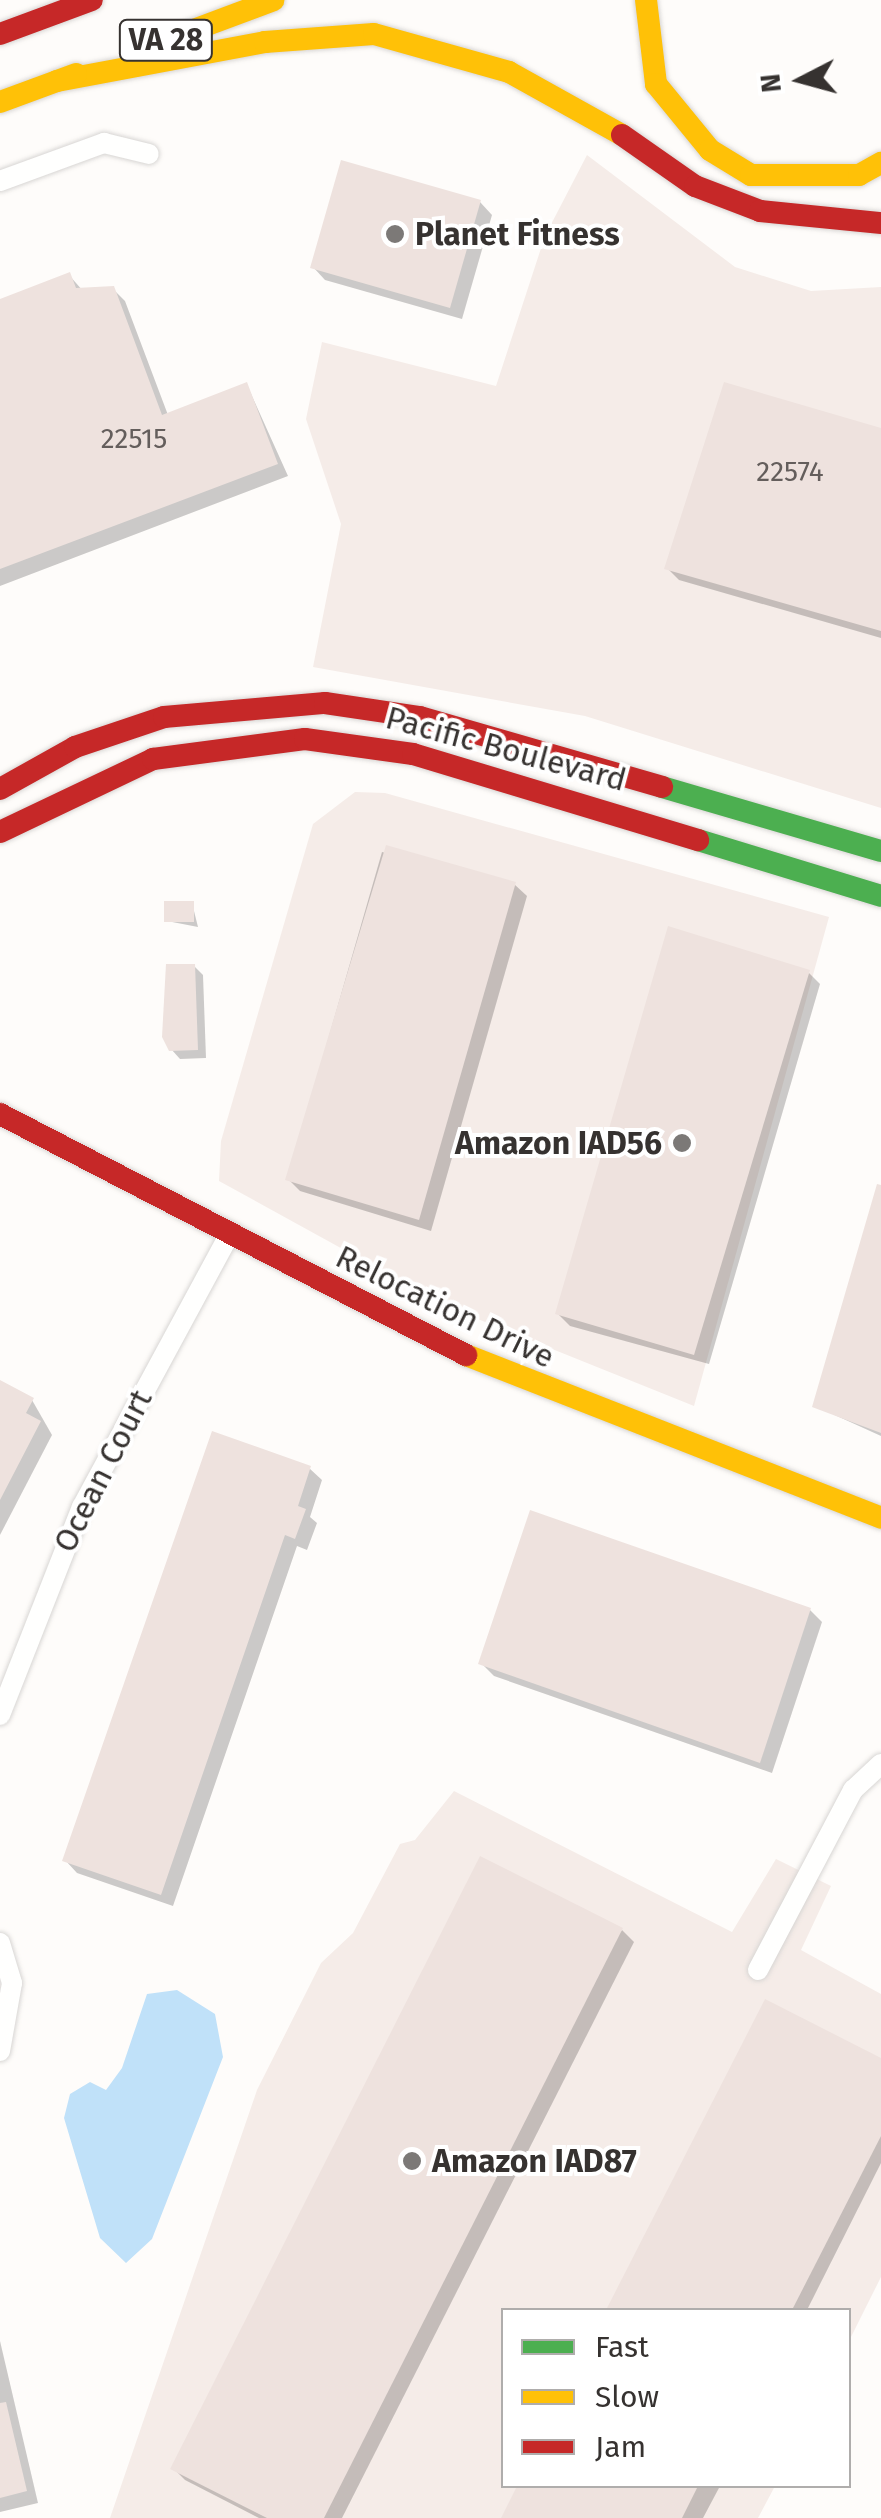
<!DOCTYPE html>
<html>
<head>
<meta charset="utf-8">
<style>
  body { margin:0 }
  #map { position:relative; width:881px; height:2518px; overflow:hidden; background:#fefcfa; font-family:"Fira Sans",sans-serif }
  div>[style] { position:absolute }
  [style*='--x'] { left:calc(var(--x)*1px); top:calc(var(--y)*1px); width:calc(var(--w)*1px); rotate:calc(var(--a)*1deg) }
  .industrial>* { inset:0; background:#f5ece8 }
  .water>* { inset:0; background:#c0e1f9 }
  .shadow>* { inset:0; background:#0003 }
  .building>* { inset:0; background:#eee2de }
  .roads { filter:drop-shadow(0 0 2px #d8d6d4) drop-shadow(0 0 2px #d8d6d4) }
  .street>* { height:20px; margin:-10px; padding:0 10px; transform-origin:10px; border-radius:10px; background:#fffffe }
  .fast>* { height:22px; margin:-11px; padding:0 11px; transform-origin:11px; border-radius:11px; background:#4caf50 }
  .slow>* { height:22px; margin:-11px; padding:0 11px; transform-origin:11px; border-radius:11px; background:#ffc107 }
  .jam>* { height:22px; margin:-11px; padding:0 11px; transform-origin:11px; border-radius:11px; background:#c62828 }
  .dots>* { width:28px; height:28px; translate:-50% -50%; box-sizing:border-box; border:5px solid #fff; border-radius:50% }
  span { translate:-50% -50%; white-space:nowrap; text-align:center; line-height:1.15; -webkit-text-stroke:8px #fff; paint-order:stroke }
  .number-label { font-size:28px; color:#645e5c }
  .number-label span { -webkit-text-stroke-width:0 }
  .shield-label span { padding:2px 8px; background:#fff; border:2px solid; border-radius:8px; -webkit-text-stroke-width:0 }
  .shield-label { font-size:30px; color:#363230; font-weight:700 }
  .poi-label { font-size:32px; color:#363230; font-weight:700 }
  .left { translate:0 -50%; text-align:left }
  .right { translate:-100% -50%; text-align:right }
  .street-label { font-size:32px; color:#363230 }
  .legend { position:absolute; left:501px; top:2308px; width:350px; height:180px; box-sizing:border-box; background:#fff; border:2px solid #afadac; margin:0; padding:12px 18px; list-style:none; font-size:30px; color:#363230 }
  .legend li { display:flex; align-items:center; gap:20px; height:50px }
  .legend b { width:50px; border:2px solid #afadac }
  .north { position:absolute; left:751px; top:30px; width:100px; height:100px; -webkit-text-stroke:8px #fff; paint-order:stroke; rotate:264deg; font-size:28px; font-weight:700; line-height:40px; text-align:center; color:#363230 }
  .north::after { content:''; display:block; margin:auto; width:35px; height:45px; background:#363230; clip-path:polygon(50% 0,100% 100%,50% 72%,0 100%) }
</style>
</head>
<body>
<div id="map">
  <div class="industrial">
    <div style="clip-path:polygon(587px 155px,735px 267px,811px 291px,881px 287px,881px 808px,585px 716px,313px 667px,341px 524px,306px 419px,322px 342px,496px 386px,545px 236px)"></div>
    <div style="clip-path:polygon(355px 792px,385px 793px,829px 917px,694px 1406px,448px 1307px,219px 1181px,221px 1141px,313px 824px)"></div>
    <div style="clip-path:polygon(454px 1791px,732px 1932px,776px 1859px,831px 1886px,801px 1950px,881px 1994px,881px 2277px,849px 2341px,848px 2310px,503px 2310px,503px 2486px,775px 2486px,758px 2518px,110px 2518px,257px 2090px,321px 1963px,353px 1933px,400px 1844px,415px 1840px)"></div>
  </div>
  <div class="water">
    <div style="clip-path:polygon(177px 1990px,215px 2014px,223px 2057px,152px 2239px,126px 2263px,100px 2238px,64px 2118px,70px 2094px,90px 2082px,106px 2090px,122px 2068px,147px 1994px)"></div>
  </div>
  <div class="shadow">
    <div style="clip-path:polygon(480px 202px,492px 215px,462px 319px,325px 280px,313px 267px)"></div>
    <div style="clip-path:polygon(69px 275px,83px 291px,113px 289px,125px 301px,168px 415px,247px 385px,288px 476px,0 586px,0 301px)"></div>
    <div style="clip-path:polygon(881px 430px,881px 638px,679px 580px,667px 568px)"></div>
    <div style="clip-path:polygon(382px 852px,514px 884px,527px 896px,431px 1231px,300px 1191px,288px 1179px)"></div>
    <div style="clip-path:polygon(192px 903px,198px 927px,167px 921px)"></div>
    <div style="clip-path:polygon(194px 966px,203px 975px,206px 1058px,180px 1059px,171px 1049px)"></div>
    <div style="clip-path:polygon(808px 972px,820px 984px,709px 1364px,570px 1326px,558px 1314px)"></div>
    <div style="clip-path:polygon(881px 1188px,881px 1436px,815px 1406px)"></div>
    <div style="clip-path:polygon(0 1383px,32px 1400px,52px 1435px,0 1535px)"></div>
    <div style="clip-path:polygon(309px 1468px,322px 1480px,310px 1517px,317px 1523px,307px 1550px,297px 1546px,173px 1906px,77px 1873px,65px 1860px)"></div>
    <div style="clip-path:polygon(810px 1610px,822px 1622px,772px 1773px,494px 1676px,481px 1663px)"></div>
    <div style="clip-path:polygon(622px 1930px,634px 1942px,342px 2518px,259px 2518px,185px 2480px,173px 2468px)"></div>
    <div style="clip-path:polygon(766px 2003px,881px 2061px,881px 2163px,807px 2310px,609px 2310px)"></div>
    <div style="clip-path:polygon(0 2341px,38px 2503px,0 2512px)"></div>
    <div style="clip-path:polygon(520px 2486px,720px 2486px,703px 2518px,504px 2518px)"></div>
  </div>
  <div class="building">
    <div style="clip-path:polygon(341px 160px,481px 200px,450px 308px,310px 268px)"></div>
    <div style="clip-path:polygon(70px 272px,76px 288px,114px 286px,162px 415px,247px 382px,278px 464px,0 569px,0 299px)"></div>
    <div style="clip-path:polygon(724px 382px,881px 428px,881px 631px,664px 569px)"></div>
    <div style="clip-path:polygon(386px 845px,516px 882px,419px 1220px,285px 1180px)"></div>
    <div style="clip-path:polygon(164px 901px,194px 901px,194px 922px,164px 922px)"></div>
    <div style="clip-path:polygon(668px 926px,810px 970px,694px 1355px,555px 1314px)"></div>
    <div style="clip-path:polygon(166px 964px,195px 964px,198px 1050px,169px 1051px,162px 1037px)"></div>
    <div style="clip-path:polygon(877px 1184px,881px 1185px,881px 1433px,812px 1407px)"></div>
    <div style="clip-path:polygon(0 1380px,34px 1398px,26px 1413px,41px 1421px,0 1500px)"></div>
    <div style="clip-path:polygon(212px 1431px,311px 1466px,298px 1506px,306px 1509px,295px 1539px,285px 1535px,161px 1895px,62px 1861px)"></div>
    <div style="clip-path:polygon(530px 1510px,811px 1608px,760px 1763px,478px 1664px)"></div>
    <div style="clip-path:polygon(480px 1856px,623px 1928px,324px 2518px,267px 2518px,170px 2469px)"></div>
    <div style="clip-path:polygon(765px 1999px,881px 2058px,881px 2136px,792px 2310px,606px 2310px)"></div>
    <div style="clip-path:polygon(6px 2402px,27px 2491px,0 2498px,0 2403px)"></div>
    <div style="clip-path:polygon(517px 2486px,698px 2486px,682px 2518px,501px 2518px)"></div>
  </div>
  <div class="roads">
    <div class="street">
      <div style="--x:0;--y:181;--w:111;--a:-20.1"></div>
      <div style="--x:104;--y:143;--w:46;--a:13.7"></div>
      <div style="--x:0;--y:1715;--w:224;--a:-68.5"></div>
      <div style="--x:82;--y:1507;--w:307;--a:-61.6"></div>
      <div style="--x:0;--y:1943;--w:42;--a:73.3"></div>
      <div style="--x:12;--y:1983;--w:69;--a:100"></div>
      <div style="--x:758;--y:1970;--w:204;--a:-62.2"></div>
      <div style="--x:853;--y:1790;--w:38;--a:-43"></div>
    </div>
    <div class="fast">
      <div style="--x:662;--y:787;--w:228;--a:16.3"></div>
      <div style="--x:698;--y:840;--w:191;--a:17"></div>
    </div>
    <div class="slow">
      <div style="--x:646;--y:0;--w:85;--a:83.2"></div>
      <div style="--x:656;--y:84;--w:85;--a:50.7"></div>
      <div style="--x:710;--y:150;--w:48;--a:31.4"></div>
      <div style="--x:751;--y:175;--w:108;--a:0"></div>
      <div style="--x:859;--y:175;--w:25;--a:-29"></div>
      <div style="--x:148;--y:47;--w:134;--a:-20.5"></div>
      <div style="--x:57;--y:81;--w:212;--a:-10.6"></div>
      <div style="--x:265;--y:42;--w:109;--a:-4.2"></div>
      <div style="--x:374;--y:34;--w:140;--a:15.7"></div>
      <div style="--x:509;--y:72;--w:129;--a:29.1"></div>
      <div style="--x:0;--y:102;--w:81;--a:-20.2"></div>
      <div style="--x:466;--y:1355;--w:446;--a:21.4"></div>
    </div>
    <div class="jam">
      <div style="--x:0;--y:34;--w:98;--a:-20.3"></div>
      <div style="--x:622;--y:135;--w:89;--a:34.9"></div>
      <div style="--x:695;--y:186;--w:70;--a:21"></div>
      <div style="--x:760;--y:211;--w:122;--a:5.7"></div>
      <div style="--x:0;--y:789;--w:86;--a:-29.2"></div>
      <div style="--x:75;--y:747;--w:94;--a:-18.6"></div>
      <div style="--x:164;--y:717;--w:162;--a:-5"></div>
      <div style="--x:325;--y:703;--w:96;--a:8.4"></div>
      <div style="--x:420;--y:717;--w:252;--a:16.1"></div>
      <div style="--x:0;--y:832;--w:170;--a:-25.5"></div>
      <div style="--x:153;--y:759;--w:153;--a:-7.5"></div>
      <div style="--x:305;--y:739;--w:109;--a:7.9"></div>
      <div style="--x:413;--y:754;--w:298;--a:16.8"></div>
      <div style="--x:0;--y:1114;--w:525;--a:27.35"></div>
    </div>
  </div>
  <div class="dots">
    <div style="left:395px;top:234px;background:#7c7977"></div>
    <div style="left:682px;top:1143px;background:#7c7977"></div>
    <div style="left:412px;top:2161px;background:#7c7977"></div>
  </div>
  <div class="number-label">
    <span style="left:134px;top:439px">22515</span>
    <span style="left:790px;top:472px">22574</span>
  </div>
  <div class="shield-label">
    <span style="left:166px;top:40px">VA 28</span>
  </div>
  <div class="poi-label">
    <span class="left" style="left:415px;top:234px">Planet Fitness</span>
    <span class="right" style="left:662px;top:1143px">Amazon IAD56</span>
    <span class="left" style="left:432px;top:2161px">Amazon IAD87</span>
  </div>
  <div class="street-label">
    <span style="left:506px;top:749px;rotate:15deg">Pacific Boulevard</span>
    <span style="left:445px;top:1307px;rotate:26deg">Relocation Drive</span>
    <span style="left:103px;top:1471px;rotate:-63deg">Ocean Court</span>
  </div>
  <ul class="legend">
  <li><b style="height:12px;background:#4caf50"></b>Fast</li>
  <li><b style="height:12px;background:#ffc107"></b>Slow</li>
  <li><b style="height:12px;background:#c62828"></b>Jam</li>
  </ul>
  <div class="north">N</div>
</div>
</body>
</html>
